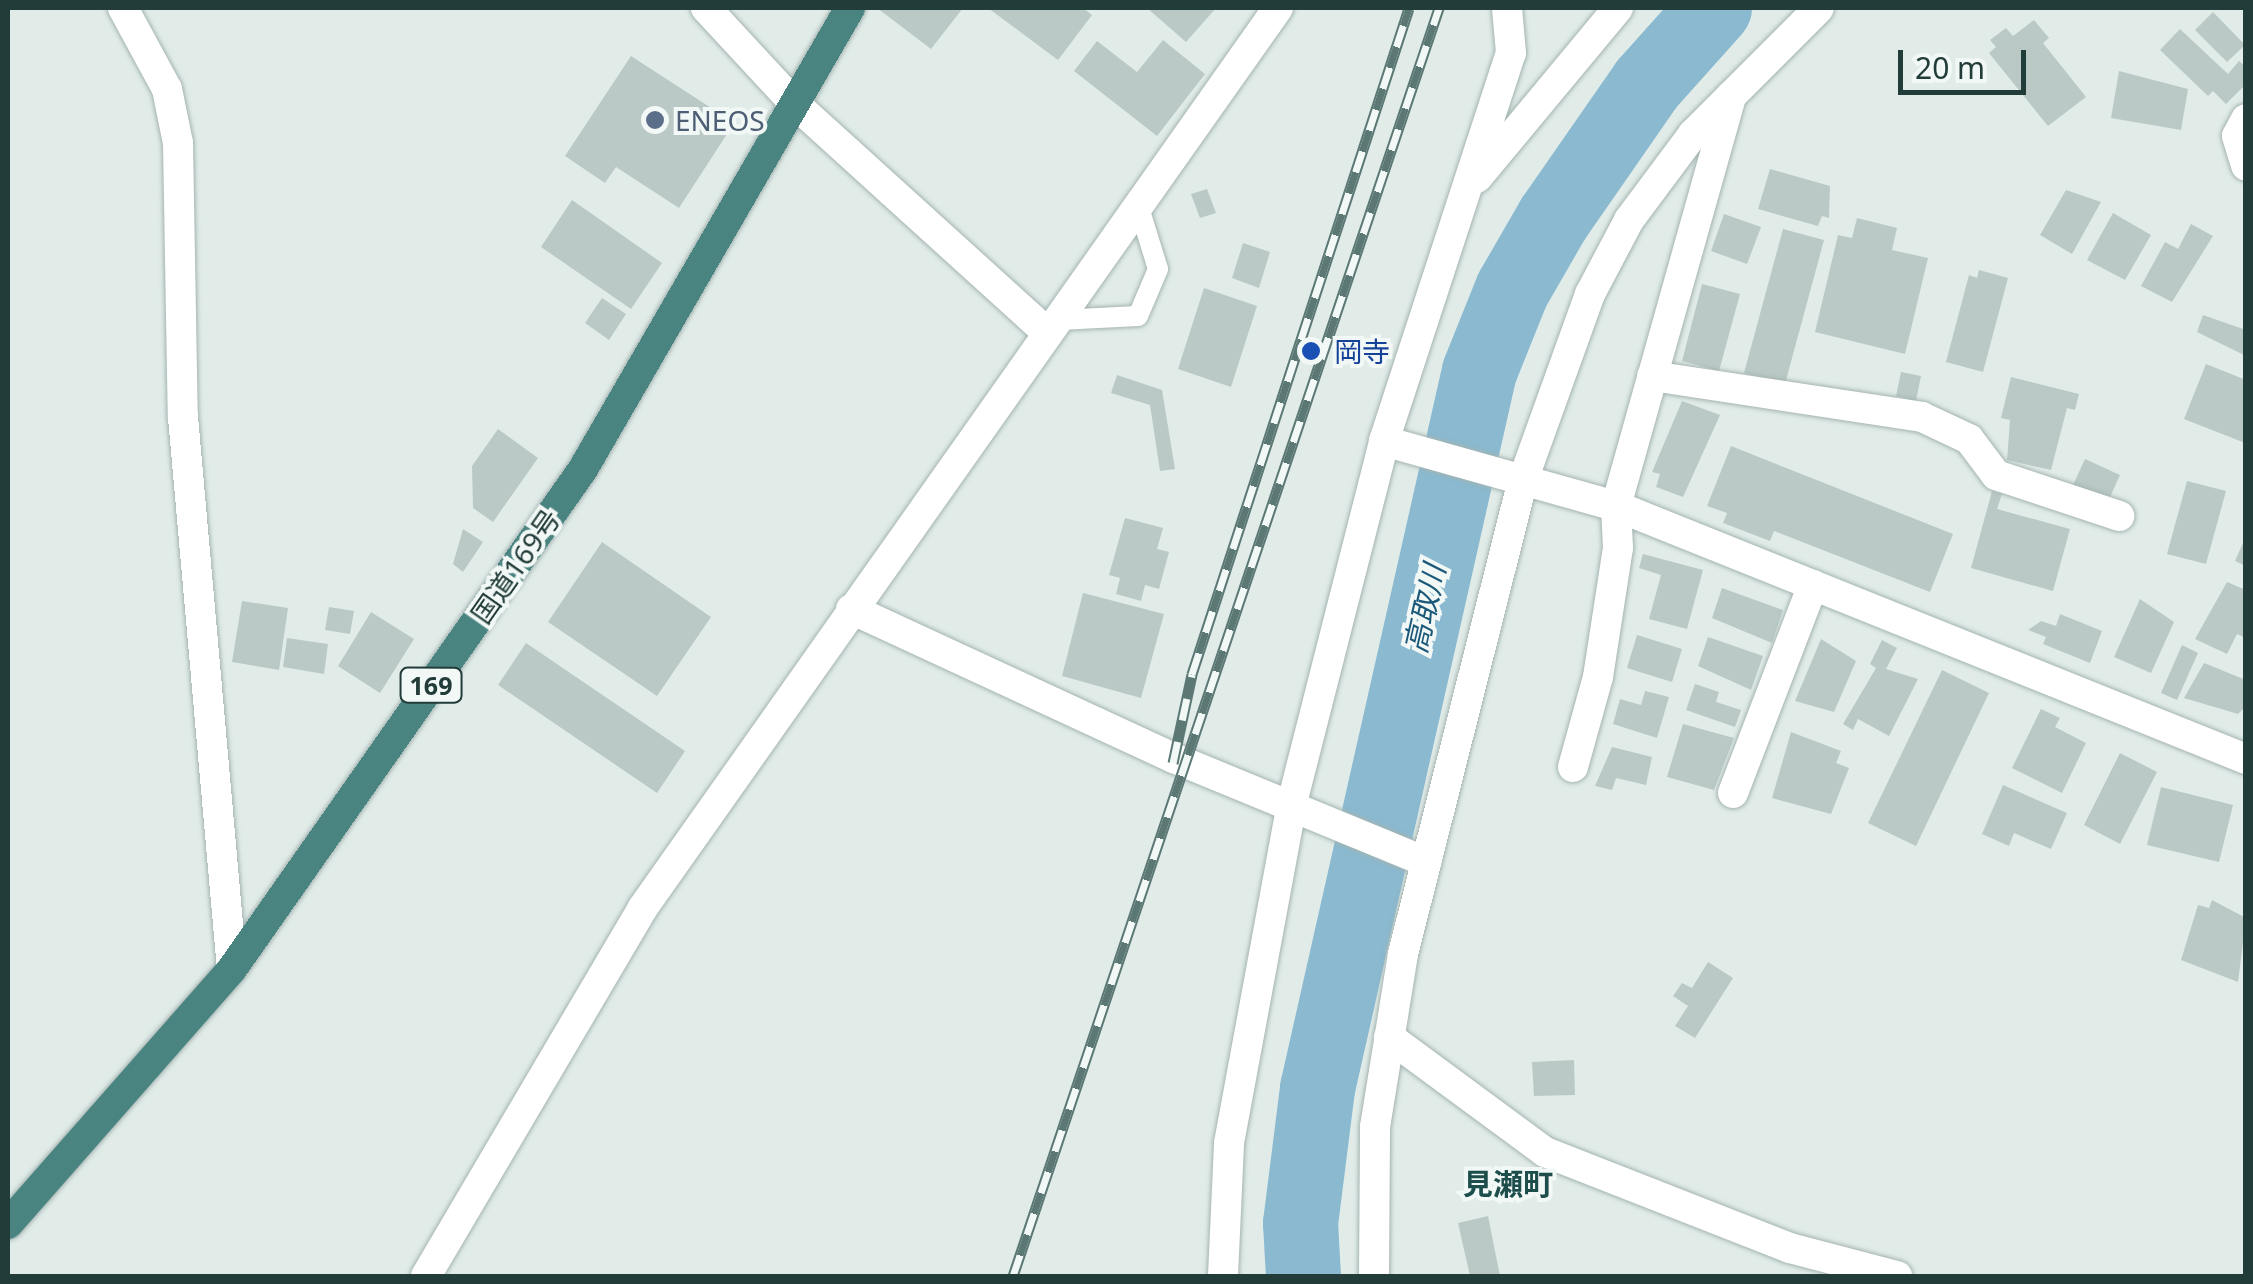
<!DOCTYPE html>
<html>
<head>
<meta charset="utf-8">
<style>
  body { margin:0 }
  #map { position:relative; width:2253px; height:1284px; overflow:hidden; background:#e1ece9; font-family:"Noto Sans","Noto Sans JP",sans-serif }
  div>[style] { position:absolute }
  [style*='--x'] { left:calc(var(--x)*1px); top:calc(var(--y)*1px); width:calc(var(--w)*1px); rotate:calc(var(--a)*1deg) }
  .river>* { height:75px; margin:-37.5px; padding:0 37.5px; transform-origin:37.5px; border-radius:37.5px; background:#8ab9d0 }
  .building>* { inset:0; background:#bac9c5 }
  .roads { filter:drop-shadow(0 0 2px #a4b4b1) drop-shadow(0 0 2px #a4b4b1) }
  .service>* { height:20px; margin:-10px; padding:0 10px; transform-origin:10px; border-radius:10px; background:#fff }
  .minor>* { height:30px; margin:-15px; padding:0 15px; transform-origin:15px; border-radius:15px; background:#fff }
  .tertiary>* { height:30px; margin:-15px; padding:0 15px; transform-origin:15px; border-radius:15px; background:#fff }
  .secondary>* { height:30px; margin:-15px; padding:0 15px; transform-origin:15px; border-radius:15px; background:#fff }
  .trunk>* { height:30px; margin:-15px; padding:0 15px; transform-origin:15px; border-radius:15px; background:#4a8481 }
  .rail>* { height:11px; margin-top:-5.5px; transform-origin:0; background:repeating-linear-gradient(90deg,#f2f8f6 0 22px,#5c7875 0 44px); box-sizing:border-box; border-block:2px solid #5c7875 }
  .dots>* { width:28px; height:28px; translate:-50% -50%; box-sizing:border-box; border:5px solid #f2f8f6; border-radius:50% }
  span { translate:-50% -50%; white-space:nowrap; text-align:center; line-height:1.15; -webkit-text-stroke:8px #f2f8f6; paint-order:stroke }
  .shield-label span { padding:2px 8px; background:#f2f8f6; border:2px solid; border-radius:8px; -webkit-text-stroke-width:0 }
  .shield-label { font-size:25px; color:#223c3a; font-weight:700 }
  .service-label { font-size:28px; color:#4e5e75 }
  .left { translate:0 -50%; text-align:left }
  .transit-label { font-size:28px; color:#164399 }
  .street-label { font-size:28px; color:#223c3a }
  .water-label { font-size:30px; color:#1c5978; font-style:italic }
  .neighbourhood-label { font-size:30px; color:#1e4e4b; font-weight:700 }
  .frame { position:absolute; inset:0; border:10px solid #223c3a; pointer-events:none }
  .scale { position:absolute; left:1898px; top:50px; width:128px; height:45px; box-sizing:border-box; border:5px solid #223c3a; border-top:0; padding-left:12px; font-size:30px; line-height:35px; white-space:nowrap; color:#223c3a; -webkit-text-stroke:8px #f2f8f6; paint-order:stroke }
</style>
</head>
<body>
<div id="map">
  <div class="river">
    <div style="--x:1303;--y:1276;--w:53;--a:-93.2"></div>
    <div style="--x:1300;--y:1223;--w:136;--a:-82.8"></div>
    <div style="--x:1317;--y:1088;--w:735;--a:-77.27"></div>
    <div style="--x:1479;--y:371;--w:88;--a:-68.1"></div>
    <div style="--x:1512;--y:289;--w:82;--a:-60"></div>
    <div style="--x:1553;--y:218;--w:163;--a:-55.2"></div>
    <div style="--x:1646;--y:84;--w:102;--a:-48.2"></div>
  </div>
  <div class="building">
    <div style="clip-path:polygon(877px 8px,963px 8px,931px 49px)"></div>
    <div style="clip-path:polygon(988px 8px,1083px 8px,1092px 15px,1058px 60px)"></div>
    <div style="clip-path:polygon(1147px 8px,1216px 8px,1186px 42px)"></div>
    <div style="clip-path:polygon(2213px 12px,2245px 45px,2227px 62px,2195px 30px)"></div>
    <div style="clip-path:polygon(2034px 20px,2049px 38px,2043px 43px,2086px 97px,2048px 126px,1989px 53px,1996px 47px,1990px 40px,2006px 28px,2013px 36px)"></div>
    <div style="clip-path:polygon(2180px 29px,2228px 74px,2239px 61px,2246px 67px,2246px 84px,2226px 104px,2213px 91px,2208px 96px,2160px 50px)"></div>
    <div style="clip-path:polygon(1163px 40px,1205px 74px,1157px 136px,1074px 71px,1097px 41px,1137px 72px)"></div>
    <div style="clip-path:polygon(631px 56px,722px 115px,727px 134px,679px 208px,616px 167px,605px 183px,565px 156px)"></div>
    <div style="clip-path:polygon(2119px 71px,2188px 89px,2181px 130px,2111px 118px)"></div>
    <div style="clip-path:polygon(1770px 169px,1830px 186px,1829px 218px,1822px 216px,1818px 226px,1758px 209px)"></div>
    <div style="clip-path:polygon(1207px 189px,1216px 213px,1200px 218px,1191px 194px)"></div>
    <div style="clip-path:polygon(2066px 190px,2101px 202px,2072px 254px,2040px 235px)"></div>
    <div style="clip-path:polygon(572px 200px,662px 263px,631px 309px,541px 247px)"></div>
    <div style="clip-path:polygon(2113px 213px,2151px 235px,2125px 280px,2087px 260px)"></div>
    <div style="clip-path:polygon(1724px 214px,1761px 227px,1747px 264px,1711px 251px)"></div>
    <div style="clip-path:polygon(1857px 218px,1897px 228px,1892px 250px,1928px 258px,1905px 354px,1815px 332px,1838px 235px,1852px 238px)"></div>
    <div style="clip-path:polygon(2191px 224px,2213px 236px,2172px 302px,2141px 286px,2165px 242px,2178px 249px)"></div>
    <div style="clip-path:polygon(1783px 229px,1824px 240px,1785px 384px,1744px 373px)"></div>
    <div style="clip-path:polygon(1243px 243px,1270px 252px,1259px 288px,1232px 278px)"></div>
    <div style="clip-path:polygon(1979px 270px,2008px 278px,1983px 372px,1946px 362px,1969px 275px,1977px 278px)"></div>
    <div style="clip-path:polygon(1702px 284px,1740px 294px,1719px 371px,1682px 361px)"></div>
    <div style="clip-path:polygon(1204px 288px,1257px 306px,1231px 387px,1178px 369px)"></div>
    <div style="clip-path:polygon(602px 298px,626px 314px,609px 340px,585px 323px)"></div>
    <div style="clip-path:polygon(2203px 315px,2246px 330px,2244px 355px,2197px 332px)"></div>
    <div style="clip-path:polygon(2206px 364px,2246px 380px,2245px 443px,2184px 419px)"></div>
    <div style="clip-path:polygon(1901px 372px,1921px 376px,1916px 401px,1896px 396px)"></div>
    <div style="clip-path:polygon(1117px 375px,1162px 390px,1175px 469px,1160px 471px,1150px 405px,1111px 393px)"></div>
    <div style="clip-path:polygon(2011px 377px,2079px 394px,2075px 410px,2067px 408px,2051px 470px,2007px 460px,2010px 420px,2001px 418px)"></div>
    <div style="clip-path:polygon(1682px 401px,1720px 415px,1683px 497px,1656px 487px,1660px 474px,1652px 472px)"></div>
    <div style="clip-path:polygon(498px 429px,538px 458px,493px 522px,473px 508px,472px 466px)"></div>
    <div style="clip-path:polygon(1731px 446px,1953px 534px,1930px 592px,1774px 531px,1770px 541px,1723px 523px,1727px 513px,1707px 506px)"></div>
    <div style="clip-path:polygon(2085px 459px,2120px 475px,2110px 497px,2073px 485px)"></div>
    <div style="clip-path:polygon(2187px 481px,2226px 491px,2206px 564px,2167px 554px)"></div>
    <div style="clip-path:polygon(1992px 491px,2002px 494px,1997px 509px,2070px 529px,2053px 591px,1971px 568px)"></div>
    <div style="clip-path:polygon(1125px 518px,1163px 528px,1157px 549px,1169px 552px,1159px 589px,1145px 585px,1141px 601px,1116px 594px,1120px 578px,1109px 575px)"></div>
    <div style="clip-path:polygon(463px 529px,483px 542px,463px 572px,453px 564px)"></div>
    <div style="clip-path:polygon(2246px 536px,2246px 566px,2235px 561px)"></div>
    <div style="clip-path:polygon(602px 542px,711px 617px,657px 696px,548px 622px)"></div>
    <div style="clip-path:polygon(1643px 554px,1703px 570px,1687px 629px,1649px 619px,1661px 575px,1639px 568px)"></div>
    <div style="clip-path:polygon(2227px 582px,2246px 590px,2246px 638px,2237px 634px,2227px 654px,2195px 639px)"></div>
    <div style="clip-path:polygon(1722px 588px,1783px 610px,1772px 643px,1712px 618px)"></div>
    <div style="clip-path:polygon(1083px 593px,1164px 614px,1141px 698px,1062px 676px)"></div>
    <div style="clip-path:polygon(2140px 599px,2174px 622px,2151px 673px,2114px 657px)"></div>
    <div style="clip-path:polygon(242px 601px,288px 608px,279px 670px,232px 662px)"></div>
    <div style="clip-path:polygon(329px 607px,354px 611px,350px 634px,325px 630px)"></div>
    <div style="clip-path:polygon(371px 612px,414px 639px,380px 693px,338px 666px)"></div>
    <div style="clip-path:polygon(2060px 614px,2102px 631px,2090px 663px,2043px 644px,2046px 637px,2028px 630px,2041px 621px,2056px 626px)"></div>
    <div style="clip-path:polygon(1637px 635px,1682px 649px,1672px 682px,1627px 668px)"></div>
    <div style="clip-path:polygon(1708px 637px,1763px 656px,1751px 690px,1698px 666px)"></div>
    <div style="clip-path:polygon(287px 638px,328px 644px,324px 674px,283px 667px)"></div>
    <div style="clip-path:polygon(1821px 639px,1856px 661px,1834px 712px,1795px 701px)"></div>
    <div style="clip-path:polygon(1882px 640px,1897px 648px,1886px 669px,1918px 679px,1889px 736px,1858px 719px,1853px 730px,1843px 724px,1876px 668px,1870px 664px)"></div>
    <div style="clip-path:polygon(526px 643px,685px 751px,657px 793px,498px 685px)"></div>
    <div style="clip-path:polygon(2182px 645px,2198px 653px,2177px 700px,2161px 693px)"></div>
    <div style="clip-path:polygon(2204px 663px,2246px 680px,2246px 706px,2238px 714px,2184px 698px)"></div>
    <div style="clip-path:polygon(1942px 670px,1989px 693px,1916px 846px,1868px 823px)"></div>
    <div style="clip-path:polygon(1695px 684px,1719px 692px,1716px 702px,1741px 710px,1735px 727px,1686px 710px)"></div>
    <div style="clip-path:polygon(1645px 691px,1669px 697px,1657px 738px,1613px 724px,1620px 699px,1641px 705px)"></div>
    <div style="clip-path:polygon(2041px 709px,2060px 718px,2055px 727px,2086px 743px,2062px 793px,2012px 768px)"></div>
    <div style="clip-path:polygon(1683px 724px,1734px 738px,1714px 790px,1667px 777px)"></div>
    <div style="clip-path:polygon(1791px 732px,1841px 751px,1836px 763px,1849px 768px,1831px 814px,1772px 798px)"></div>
    <div style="clip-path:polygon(1612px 747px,1652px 757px,1646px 785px,1616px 778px,1612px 790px,1595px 786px)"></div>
    <div style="clip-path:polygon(2120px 753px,2157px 772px,2120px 844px,2084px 825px)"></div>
    <div style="clip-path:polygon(2003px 785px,2067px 813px,2051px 849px,2014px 833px,2009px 846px,1982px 834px)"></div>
    <div style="clip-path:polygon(2161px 787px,2233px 805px,2219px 862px,2147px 845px)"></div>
    <div style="clip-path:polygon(2212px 900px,2246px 918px,2238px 982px,2181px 960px,2198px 905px,2209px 908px)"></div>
    <div style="clip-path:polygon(1708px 962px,1733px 978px,1695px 1038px,1675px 1026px,1688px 1006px,1673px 996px,1682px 983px,1692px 988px)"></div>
    <div style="clip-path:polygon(1574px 1060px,1575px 1095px,1534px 1096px,1532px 1062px)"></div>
    <div style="clip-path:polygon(1488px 1216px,1500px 1276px,1470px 1276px,1458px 1223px)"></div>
  </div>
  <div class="roads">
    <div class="service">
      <div style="--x:1059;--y:320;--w:79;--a:-2.9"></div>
      <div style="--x:1138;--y:316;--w:51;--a:-66.9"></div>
      <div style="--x:1158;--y:269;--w:61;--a:-107.2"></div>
    </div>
    <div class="minor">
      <div style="--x:123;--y:8;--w:92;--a:61.5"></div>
      <div style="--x:167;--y:89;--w:55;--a:78.5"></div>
      <div style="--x:178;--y:143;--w:274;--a:89"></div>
      <div style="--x:183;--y:417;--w:554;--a:84.93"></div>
      <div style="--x:2246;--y:119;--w:19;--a:118"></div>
      <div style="--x:2237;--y:136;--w:31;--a:73"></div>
      <div style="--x:1477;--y:178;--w:221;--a:-50.3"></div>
      <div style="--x:1652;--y:376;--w:273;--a:8.6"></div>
      <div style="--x:1922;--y:417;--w:52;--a:25.1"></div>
      <div style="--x:1969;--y:439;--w:45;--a:53.1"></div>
      <div style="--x:1996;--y:475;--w:130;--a:18.4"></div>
      <div style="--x:1384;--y:441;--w:241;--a:15.7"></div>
      <div style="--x:1616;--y:506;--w:679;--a:21.88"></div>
      <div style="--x:851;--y:609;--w:356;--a:24.8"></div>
      <div style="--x:1174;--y:758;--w:273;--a:22.4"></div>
      <div style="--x:1573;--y:767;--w:93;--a:-74.5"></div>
      <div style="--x:1598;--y:677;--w:131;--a:-81.2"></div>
      <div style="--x:1618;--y:548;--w:42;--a:-92.7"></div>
      <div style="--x:1616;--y:506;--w:426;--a:-74.3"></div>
      <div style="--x:1733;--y:793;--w:223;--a:-69"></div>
      <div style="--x:1389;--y:1037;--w:194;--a:36.4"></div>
      <div style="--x:1545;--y:1152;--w:263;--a:21.4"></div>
      <div style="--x:1790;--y:1248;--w:111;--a:14.7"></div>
      <div style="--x:426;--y:1276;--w:426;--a:-59.5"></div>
      <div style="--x:642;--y:909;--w:1103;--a:-54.78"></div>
      <div style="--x:1223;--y:1276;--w:133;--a:-87.4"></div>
      <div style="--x:1229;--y:1143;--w:346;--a:-79.5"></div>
      <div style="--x:1292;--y:803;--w:374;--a:-75.7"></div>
      <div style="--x:1384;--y:441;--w:408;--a:-71.9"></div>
      <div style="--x:1511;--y:53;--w:45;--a:-95.1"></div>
      <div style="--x:1374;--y:1276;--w:149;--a:-89.6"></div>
      <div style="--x:1375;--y:1127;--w:175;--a:-80.8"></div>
      <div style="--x:1403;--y:954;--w:489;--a:-75.8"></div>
      <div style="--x:1523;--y:480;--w:198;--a:-70.2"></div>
      <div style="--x:1590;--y:294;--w:84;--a:-62.2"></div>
      <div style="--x:1629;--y:220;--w:107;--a:-53.3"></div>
      <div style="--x:1693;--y:134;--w:178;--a:-45"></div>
    </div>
    <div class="tertiary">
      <div style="--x:794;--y:103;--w:343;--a:42.2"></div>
    </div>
    <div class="secondary">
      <div style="--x:706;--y:8;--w:129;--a:47.2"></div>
    </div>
    <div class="trunk">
      <div style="--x:8;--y:1224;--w:339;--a:-48.7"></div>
      <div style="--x:232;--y:969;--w:611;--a:-54.93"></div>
      <div style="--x:583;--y:469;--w:533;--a:-59.92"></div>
    </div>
  </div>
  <div class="rail">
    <div style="--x:1173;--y:763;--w:91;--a:-77.9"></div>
    <div style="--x:1192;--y:674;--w:700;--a:-71.95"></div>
    <div style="--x:1013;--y:1276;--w:1338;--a:-71.43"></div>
  </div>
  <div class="dots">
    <div style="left:655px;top:120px;background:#5c6f8a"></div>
    <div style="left:1311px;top:351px;background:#1a4fb4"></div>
  </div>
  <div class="shield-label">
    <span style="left:431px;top:685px">169</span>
  </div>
  <div class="service-label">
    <span class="left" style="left:675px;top:120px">ENEOS</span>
  </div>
  <div class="transit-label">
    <span class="left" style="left:1334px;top:351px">岡寺</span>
  </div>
  <div class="street-label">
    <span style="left:515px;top:566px;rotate:-55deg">国道169号</span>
  </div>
  <div class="water-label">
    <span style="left:1425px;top:609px;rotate:-77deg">高取川</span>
  </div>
  <div class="neighbourhood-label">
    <span style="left:1508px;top:1184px">見瀬町</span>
  </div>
  <div class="frame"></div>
  <div class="scale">20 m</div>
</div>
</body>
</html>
